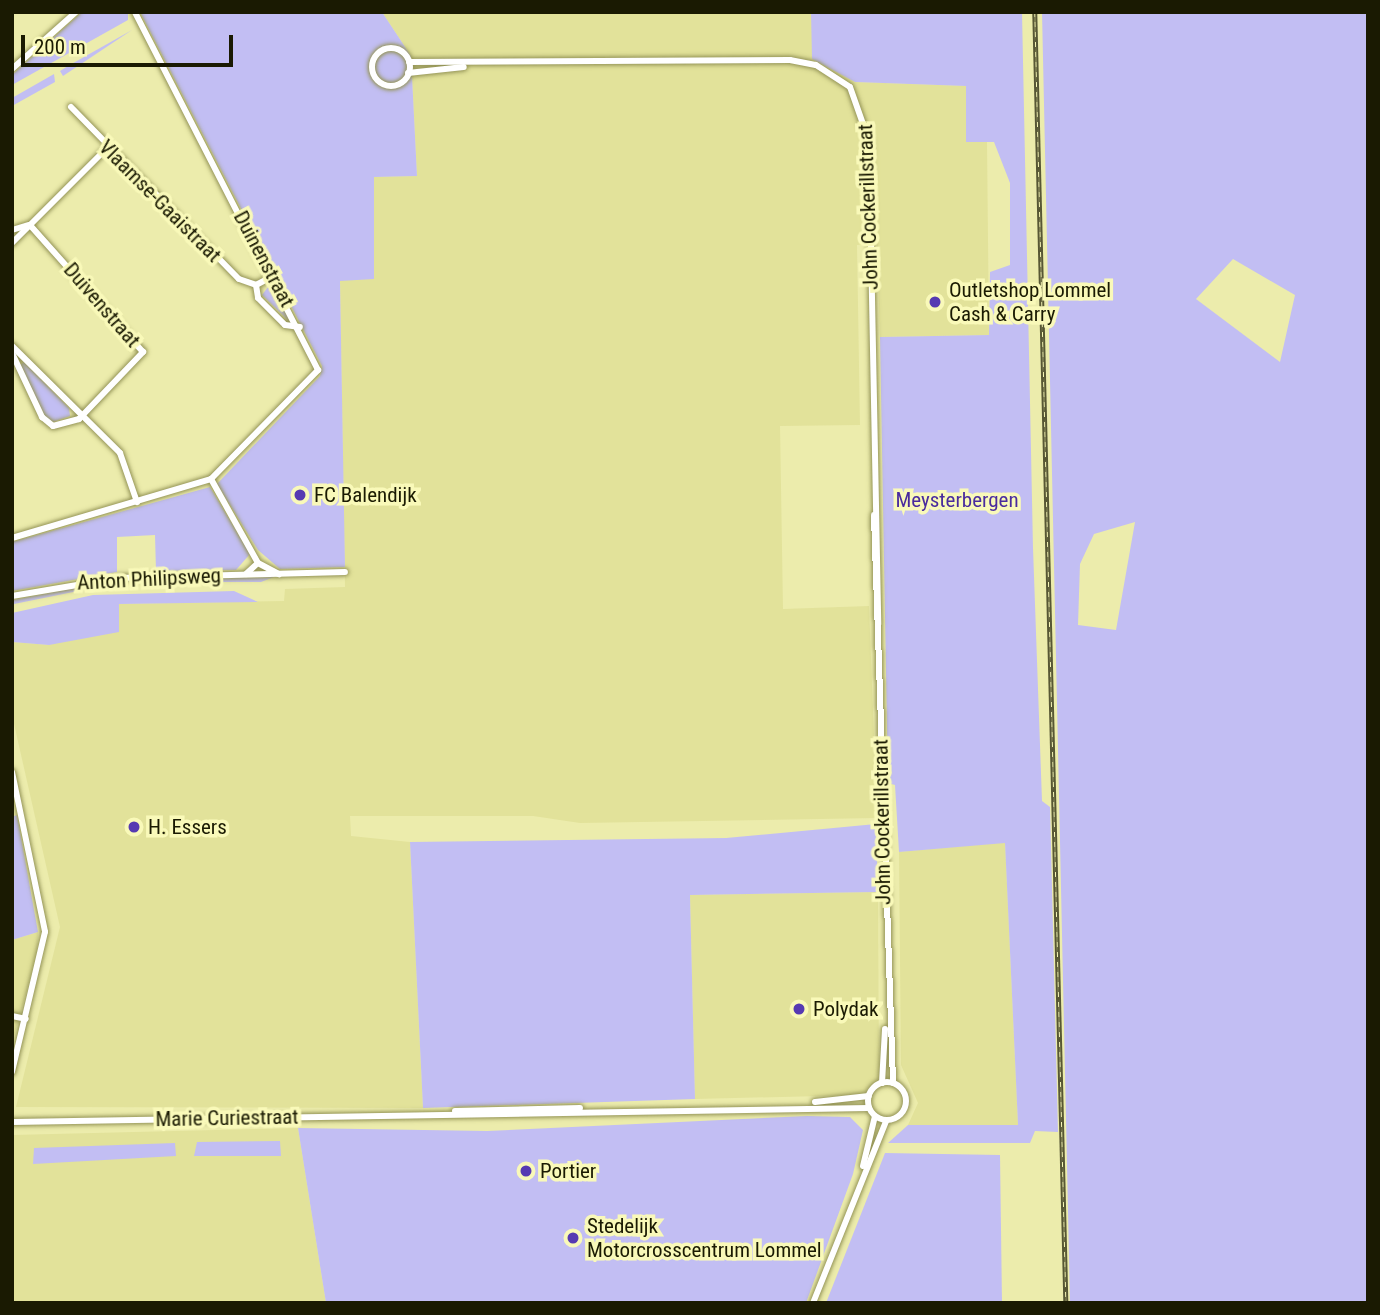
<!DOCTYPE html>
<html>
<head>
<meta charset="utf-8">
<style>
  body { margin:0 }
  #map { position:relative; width:1380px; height:1315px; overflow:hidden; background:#ececac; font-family:"Roboto Condensed",sans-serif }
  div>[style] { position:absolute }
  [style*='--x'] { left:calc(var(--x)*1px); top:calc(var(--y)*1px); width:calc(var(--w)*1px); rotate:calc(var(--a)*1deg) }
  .built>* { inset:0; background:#e2e29a }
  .green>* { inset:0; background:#c2bef3 }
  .roads { filter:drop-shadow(0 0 2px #949457) drop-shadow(0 0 2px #949457) }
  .street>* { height:6px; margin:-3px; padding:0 3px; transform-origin:3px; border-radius:3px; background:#fff }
  .street>.ring { margin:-3px; padding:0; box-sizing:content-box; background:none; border:6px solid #fff; border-radius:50% }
  .rail>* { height:4.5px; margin-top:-2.25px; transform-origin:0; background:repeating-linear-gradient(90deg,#f9f9b9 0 5px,#575734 0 10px); box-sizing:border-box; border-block:2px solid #575734 }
  .dots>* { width:19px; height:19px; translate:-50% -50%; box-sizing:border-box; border:4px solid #f9f9b9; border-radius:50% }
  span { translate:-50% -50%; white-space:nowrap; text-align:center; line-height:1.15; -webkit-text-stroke:7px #f9f9b9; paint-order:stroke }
  .street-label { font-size:21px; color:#1a1a02 }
  .poi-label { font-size:21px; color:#1a1a02 }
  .left { translate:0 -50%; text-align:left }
  .park-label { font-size:21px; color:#492b9e }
  .frame { position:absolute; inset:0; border:14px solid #1a1a02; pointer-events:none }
  .scale { position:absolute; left:21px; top:35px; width:212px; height:32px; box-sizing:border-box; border:4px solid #1a1a02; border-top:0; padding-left:9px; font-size:21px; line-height:24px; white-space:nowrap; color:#1a1a02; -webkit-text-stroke:5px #f9f9b9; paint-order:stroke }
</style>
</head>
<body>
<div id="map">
  <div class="built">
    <div style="clip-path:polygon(382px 12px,812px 12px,838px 71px,855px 82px,966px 86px,966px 142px,987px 142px,989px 335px,880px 337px,877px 244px,857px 245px,860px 425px,780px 426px,783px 609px,869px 606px,877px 818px,580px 823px,533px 816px,350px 816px,351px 836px,410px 842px,423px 1108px,16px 1107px,60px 927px,12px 715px,12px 642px,49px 645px,119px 604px,284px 601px,285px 589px,345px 587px,340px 280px,374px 278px,374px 177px,417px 176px,411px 56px)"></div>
    <div style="clip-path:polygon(1005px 842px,1018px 1125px,908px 1125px,918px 1103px,901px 1065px,899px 852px)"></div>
    <div style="clip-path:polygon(878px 892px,879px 1077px,872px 1087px,860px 1095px,695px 1099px,690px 895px)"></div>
    <div style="clip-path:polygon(38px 932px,37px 954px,12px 1043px,12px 940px)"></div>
    <div style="clip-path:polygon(298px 1128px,326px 1303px,12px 1303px,12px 1135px)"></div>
  </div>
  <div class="green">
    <div style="clip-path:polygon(82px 12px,128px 12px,128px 20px,12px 85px,12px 75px)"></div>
    <div style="clip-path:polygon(140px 12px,382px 12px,411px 56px,417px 176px,374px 177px,374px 279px,340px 281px,345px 567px,280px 569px,258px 550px,217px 484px,320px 376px,322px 366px)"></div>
    <div style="clip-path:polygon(811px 12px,1022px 12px,1033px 548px,1042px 801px,1050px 807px,1058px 1132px,1035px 1131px,1030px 1143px,888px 1143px,908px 1125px,1018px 1125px,1005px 843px,899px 852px,895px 785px,888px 783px,880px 337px,989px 335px,990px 272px,1010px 265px,1010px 183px,994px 142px,966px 142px,966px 86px,855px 82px,812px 59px)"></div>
    <div style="clip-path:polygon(evenodd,1042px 12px,1368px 12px,1368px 1303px,1070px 1303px,1042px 12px,1233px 259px,1295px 295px,1280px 362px,1196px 299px,1233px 259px,1042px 12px,1135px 522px,1116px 630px,1078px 625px,1080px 564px,1094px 534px,1135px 522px)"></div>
    <div style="clip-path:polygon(132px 30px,63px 76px,60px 71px,68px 66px)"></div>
    <div style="clip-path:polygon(54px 74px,55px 82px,12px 106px,12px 98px)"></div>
    <div style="clip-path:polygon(268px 287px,274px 290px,291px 323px,262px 295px)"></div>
    <div style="clip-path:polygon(24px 362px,69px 408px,70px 416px,53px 422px,44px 416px,20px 365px)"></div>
    <div style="clip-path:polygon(210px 487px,250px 554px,236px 570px,156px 571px,155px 535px,117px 537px,117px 572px,12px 591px,12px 542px)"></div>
    <div style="clip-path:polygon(274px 577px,261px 582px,109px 582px)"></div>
    <div style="clip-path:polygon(84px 586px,83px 590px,14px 604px,14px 600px)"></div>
    <div style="clip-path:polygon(234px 591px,258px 602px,119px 604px,119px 632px,49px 645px,12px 642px,12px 613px,93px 595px)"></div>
    <div style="clip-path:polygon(17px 815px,38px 932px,12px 940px,12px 817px)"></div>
    <div style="clip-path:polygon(876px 824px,878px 892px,690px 895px,695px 1099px,423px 1108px,410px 842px,726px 838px)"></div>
    <div style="clip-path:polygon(807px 1116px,850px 1117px,863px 1130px,853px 1174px,806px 1303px,326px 1303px,298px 1128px,487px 1131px)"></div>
    <div style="clip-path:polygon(280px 1141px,281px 1156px,194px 1156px,197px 1142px)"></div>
    <div style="clip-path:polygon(175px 1143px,176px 1156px,33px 1164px,34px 1148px)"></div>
    <div style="clip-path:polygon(885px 1153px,1000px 1155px,1002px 1303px,826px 1303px)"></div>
  </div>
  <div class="roads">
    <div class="street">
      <div class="ring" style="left:372px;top:48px;width:32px;height:32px"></div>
      <div style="--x:409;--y:62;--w:381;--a:-0.3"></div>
      <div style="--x:790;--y:60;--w:26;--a:11"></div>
      <div style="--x:816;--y:65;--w:40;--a:32.9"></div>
      <div style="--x:850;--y:87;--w:57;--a:70.6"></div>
      <div style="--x:869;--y:141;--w:483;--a:88.9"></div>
      <div style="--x:12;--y:69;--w:86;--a:-41.7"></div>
      <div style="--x:408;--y:73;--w:56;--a:-6.1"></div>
      <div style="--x:71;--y:107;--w:240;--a:45.7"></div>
      <div style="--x:239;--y:279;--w:18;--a:19"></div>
      <div style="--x:256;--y:285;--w:19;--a:-28"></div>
      <div style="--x:12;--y:230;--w:17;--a:-17"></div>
      <div style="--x:12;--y:243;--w:134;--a:-45"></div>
      <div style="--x:256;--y:285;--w:13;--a:81"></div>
      <div style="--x:258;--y:298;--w:38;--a:45"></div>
      <div style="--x:285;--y:325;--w:15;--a:8"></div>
      <div style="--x:12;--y:346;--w:152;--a:44.7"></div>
      <div style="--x:120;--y:453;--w:52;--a:70.9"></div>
      <div style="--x:12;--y:353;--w:71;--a:64.9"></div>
      <div style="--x:42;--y:417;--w:14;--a:39"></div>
      <div style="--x:53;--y:426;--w:27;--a:-15"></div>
      <div style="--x:79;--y:419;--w:93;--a:-46.3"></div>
      <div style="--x:143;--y:352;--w:170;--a:-131.7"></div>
      <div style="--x:211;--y:479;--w:96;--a:60.8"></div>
      <div style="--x:874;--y:515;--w:568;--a:88.08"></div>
      <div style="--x:12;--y:538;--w:208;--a:-16.5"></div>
      <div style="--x:211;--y:479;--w:153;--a:-45.5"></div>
      <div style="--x:318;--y:370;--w:402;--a:-117.1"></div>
      <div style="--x:246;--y:574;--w:16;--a:-43"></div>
      <div style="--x:258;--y:563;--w:24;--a:28"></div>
      <div style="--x:12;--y:596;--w:108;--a:-9.6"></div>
      <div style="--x:118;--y:578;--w:227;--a:-1.5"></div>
      <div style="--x:12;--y:772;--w:163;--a:78.3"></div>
      <div style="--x:45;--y:932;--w:144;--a:103.3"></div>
      <div style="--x:12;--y:1016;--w:14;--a:12"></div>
      <div class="ring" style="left:868px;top:1082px;width:32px;height:32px"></div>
      <div style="--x:882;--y:1083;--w:54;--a:-86.8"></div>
      <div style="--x:815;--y:1102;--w:54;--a:-6.3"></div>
      <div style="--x:455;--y:1111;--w:125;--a:-1.4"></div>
      <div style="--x:12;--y:1122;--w:857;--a:-0.94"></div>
      <div style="--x:863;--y:1166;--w:51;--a:-76.5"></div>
      <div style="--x:813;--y:1303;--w:196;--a:-68.1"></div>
    </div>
  </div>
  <div class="rail">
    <div style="--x:1035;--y:12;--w:1291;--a:88.62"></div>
  </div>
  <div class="dots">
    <div style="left:935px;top:302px;background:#563ab2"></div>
    <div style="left:300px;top:495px;background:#563ab2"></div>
    <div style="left:134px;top:827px;background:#563ab2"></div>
    <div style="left:799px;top:1009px;background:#563ab2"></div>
    <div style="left:526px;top:1171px;background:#563ab2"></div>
    <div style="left:573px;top:1238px;background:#563ab2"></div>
  </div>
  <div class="street-label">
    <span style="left:160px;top:201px;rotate:45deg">Vlaamse-Gaaistraat</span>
    <span style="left:868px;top:207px;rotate:-92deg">John Cockerillstraat</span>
    <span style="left:264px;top:259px;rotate:62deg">Duinenstraat</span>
    <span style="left:102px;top:305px;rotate:49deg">Duivenstraat</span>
    <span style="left:149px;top:579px;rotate:-3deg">Anton Philipsweg</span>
    <span style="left:882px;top:822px;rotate:-91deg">John Cockerillstraat</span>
    <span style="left:227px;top:1118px;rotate:-1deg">Marie Curiestraat</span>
  </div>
  <div class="poi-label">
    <span class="left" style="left:949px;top:302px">Outletshop Lommel<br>Cash &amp; Carry</span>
    <span class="left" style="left:314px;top:495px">FC Balendijk</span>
    <span class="left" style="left:148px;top:827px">H. Essers</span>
    <span class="left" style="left:813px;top:1009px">Polydak</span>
    <span class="left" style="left:540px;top:1171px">Portier</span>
    <span class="left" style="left:587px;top:1238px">Stedelijk<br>Motorcrosscentrum Lommel</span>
  </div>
  <div class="park-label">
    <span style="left:957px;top:500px">Meysterbergen</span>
  </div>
  <div class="frame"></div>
  <div class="scale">200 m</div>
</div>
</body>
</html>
